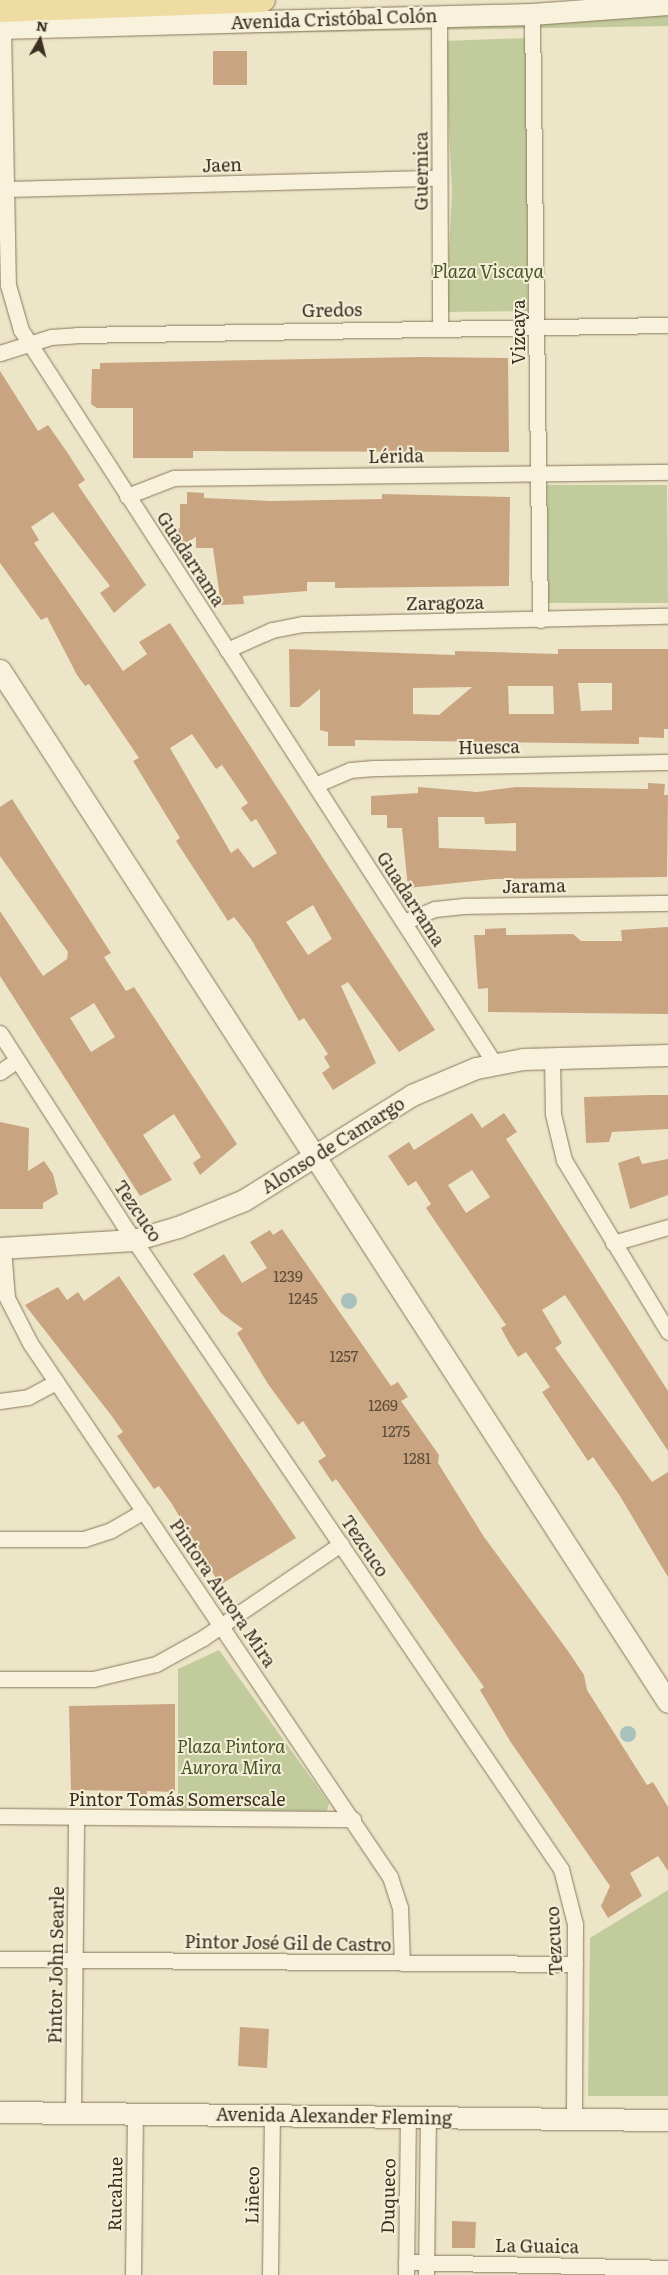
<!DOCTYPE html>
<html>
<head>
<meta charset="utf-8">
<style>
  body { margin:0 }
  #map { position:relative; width:668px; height:2275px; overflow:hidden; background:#ede5c8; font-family:Literata,serif }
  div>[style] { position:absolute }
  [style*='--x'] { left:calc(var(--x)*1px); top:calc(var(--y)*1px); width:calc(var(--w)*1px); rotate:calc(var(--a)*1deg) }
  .green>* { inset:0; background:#c2cb9c }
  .water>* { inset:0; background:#a9c1bc }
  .round { border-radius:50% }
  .building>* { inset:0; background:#c9a480 }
  .roads { filter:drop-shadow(0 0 1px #89785e) drop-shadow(0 0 1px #89785e) }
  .street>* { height:15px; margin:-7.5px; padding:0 7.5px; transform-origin:7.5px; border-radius:7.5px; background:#f8f2dc }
  .secondary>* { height:21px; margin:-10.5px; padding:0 10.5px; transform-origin:10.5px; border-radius:10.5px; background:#f8f2dc }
  .primary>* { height:24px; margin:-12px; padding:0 12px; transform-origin:12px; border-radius:12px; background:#eedca3 }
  span { translate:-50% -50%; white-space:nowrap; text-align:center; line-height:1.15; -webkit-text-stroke:4px #f5efd8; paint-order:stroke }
  .number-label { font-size:15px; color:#5e4c39 }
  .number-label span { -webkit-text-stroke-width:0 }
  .street-label { font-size:18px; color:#3a2f21 }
  .park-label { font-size:18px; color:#465528; font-style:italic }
  .north { position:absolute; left:15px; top:15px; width:50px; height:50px; -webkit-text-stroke:4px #f5efd8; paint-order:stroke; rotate:8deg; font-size:14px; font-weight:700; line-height:20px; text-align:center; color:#3a2f21 }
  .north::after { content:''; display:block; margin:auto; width:18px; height:22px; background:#3a2f21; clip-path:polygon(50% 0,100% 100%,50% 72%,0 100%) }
</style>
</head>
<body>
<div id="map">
  <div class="green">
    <div style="clip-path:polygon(668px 11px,668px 26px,24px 37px)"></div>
    <div style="clip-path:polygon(526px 38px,528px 311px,446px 312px,452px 193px,445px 41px)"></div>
    <div style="clip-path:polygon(547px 485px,667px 485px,668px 603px,548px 603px)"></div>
    <div style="clip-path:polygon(219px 1650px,329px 1803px,327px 1811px,178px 1810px,178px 1669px)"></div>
    <div style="clip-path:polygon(668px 1890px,668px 2096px,588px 2096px,590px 1938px)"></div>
  </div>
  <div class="water">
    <div class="round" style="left:341px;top:1293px;width:16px;height:16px"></div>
    <div class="round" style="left:620px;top:1726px;width:16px;height:16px"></div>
  </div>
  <div class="building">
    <div style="clip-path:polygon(213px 51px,247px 51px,247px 85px,213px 85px)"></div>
    <div style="clip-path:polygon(420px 357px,508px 358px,509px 452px,193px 451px,193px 458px,133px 458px,133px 408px,97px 408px,91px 404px,92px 369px,100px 369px,100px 363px)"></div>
    <div style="clip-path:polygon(evenodd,0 371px,38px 431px,48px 425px,67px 452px,85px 480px,78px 485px,146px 585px,114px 613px,100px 593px,110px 586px,53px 512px,31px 527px,39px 540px,34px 543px,123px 671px,147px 654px,139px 642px,170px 623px,435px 1030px,399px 1052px,348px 982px,341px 986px,376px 1063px,333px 1090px,322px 1073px,330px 1067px,324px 1057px,328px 1054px,304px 1018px,299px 1021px,251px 939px,234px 917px,228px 921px,176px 841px,180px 838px,133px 761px,139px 758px,89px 684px,85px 686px,77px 675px,47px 617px,41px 620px,0 563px,0 371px,192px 734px,216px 769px,222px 765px,248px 803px,241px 808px,251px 822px,256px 819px,277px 853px,253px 868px,238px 848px,231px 853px,170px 748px,192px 734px,0 371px,313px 905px,332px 939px,308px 955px,286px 922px,313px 905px)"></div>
    <div style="clip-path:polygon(187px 492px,204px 493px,204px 498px,270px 501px,382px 499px,382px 494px,510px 497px,509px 586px,335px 588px,335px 582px,307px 582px,307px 591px,243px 596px,244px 604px,221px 605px,213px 548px,196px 548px,196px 537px,182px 545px,174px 531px,180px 528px,180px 504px,187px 504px)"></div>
    <div style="clip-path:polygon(evenodd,289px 649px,455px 655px,455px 651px,558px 654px,558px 649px,668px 649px,668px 729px,664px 729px,664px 738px,639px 737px,639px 744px,355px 740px,355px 746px,328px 746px,328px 732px,320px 730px,320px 689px,299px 707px,290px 707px,289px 649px,578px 683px,612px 683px,612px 710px,581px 711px,578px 683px,289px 649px,508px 686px,553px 686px,554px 714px,509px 714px,508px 686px,289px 649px,472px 687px,439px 715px,413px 714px,413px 688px,472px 687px)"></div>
    <div style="clip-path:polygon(evenodd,648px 783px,665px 784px,664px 795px,668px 795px,667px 877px,494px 879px,408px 888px,402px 828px,387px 828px,387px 815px,371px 815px,371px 796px,418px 793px,418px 787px,477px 792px,516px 787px,648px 789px,648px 783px,438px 817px,484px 817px,485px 824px,516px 823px,516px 851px,439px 848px,438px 817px)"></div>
    <div style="clip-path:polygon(evenodd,12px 799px,111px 953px,104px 957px,126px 991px,134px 987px,237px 1144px,200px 1175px,193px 1163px,201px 1157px,174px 1114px,143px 1135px,172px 1180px,140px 1196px,0 976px,0 911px,43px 976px,67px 959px,68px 952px,0 856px,0 807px,12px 799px,94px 1003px,115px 1037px,91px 1052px,70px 1018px,94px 1003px)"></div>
    <div style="clip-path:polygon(668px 927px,668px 1014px,488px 1012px,488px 988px,478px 989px,474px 935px,485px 935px,485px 929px,506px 928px,506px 935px,573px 934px,581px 941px,622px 941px,621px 930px)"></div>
    <div style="clip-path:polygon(649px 1095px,668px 1095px,668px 1129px,612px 1132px,609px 1142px,586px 1143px,584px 1097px)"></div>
    <div style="clip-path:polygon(evenodd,472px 1113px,482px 1128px,504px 1113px,517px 1132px,506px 1139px,668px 1391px,668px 1451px,565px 1295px,542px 1310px,562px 1343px,555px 1348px,652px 1482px,668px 1472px,668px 1577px,620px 1496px,593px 1457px,588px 1461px,542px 1392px,550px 1387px,526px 1352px,518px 1357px,508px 1341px,501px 1328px,506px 1325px,426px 1208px,431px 1204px,416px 1181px,408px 1186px,388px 1156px,409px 1142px,414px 1150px,472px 1113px,472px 1170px,490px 1197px,466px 1213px,448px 1185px,472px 1170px)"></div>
    <div style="clip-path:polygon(0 1122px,29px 1128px,28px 1171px,44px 1161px,53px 1174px,58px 1194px,43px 1203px,43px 1209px,0 1209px)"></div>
    <div style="clip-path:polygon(639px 1156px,642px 1164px,668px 1159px,668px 1195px,630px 1209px,618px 1163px)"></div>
    <div style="clip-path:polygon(282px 1229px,391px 1386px,398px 1382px,408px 1397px,401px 1401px,439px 1455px,438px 1463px,484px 1537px,568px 1651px,584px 1675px,587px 1690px,647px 1785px,653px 1782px,668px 1807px,668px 1871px,658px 1856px,630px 1873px,642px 1896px,608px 1918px,601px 1906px,610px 1886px,510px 1741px,480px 1690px,484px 1687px,336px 1479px,332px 1482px,318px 1461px,326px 1456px,303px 1421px,298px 1425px,268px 1384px,237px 1333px,243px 1329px,221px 1313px,193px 1274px,224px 1254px,242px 1283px,267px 1268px,250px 1242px,270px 1230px,273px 1235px)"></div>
    <div style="clip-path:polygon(119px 1276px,296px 1538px,220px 1585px,172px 1504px,159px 1486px,154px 1489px,117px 1436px,123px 1432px,111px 1415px,25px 1305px,58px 1287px,67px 1300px,78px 1292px,84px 1301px)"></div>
    <div style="clip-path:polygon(175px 1704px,175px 1792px,147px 1791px,147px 1797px,129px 1797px,130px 1791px,71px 1790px,69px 1706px)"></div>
    <div style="clip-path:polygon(240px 2027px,269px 2029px,267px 2068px,238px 2066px)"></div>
    <div style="clip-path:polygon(452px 2221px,476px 2222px,475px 2248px,452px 2248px)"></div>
  </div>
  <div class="roads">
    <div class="street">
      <div style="--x:532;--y:14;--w:606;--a:89.24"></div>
      <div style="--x:439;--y:16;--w:311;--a:89.8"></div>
      <div style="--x:3;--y:28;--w:257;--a:88.9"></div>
      <div style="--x:8;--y:285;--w:47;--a:73.9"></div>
      <div style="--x:21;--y:330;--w:874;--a:57.15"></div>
      <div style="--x:5;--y:189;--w:434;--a:-1.5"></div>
      <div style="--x:0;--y:353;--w:53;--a:-17.4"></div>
      <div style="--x:51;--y:337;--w:26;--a:-4"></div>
      <div style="--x:77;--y:335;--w:591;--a:-0.97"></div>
      <div style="--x:127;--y:496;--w:50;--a:-21"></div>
      <div style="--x:174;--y:478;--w:494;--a:-0.7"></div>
      <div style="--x:227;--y:650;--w:49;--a:-24"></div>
      <div style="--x:272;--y:630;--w:32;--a:-11"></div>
      <div style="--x:303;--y:624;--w:365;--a:-1.3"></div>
      <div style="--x:315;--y:785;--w:38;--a:-23"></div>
      <div style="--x:350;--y:770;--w:24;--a:-5"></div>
      <div style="--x:374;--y:768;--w:294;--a:-1.2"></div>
      <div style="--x:404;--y:922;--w:34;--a:-23"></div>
      <div style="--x:435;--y:909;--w:31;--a:-6"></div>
      <div style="--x:466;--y:906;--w:202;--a:-0.9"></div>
      <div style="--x:0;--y:1033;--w:234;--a:57.2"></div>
      <div style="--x:127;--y:1230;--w:772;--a:55.82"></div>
      <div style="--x:561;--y:1869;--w:57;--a:75.7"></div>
      <div style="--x:575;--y:1924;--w:195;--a:90.3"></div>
      <div style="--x:552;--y:1058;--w:56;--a:89"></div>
      <div style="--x:553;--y:1114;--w:47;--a:76.6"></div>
      <div style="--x:564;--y:1160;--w:201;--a:58.8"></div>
      <div style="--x:0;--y:1072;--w:21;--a:-35"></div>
      <div style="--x:613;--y:1243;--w:57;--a:-16.2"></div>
      <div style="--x:3;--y:1248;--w:50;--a:85.4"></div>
      <div style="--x:7;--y:1298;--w:51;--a:62.9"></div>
      <div style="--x:30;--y:1343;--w:644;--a:56.01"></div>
      <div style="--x:390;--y:1877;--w:32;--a:72"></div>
      <div style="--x:400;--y:1907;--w:56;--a:88"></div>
      <div style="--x:0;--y:1401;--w:28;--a:-8"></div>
      <div style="--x:28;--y:1397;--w:32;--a:-28"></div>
      <div style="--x:0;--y:1539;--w:84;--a:0"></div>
      <div style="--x:84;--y:1539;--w:28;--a:-18"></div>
      <div style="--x:111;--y:1530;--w:38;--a:-30"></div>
      <div style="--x:0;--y:1679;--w:93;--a:0"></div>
      <div style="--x:93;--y:1679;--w:65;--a:-13.4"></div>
      <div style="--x:156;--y:1664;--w:54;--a:-29"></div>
      <div style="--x:203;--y:1638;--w:167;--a:-34.3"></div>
      <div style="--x:0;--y:1816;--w:353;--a:0.5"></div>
      <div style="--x:0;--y:1959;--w:575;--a:0.5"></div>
      <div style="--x:73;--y:2113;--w:296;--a:-89.4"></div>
      <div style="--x:406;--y:2262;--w:262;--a:1.3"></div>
      <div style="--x:133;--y:2275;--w:161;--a:-89.3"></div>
      <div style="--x:270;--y:2275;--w:160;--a:-89.3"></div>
      <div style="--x:406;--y:2275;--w:158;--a:-89.3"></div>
      <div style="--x:426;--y:2275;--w:158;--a:-89.3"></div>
    </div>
    <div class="secondary">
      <div style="--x:0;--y:28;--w:532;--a:-1.51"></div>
      <div style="--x:532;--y:14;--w:136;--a:-4.2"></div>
      <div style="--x:0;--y:670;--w:1229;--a:57.09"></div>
      <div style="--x:0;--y:1248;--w:134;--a:-3.4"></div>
      <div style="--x:134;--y:1240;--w:46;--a:-16.5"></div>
      <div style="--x:178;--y:1227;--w:71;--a:-22.2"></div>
      <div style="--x:244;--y:1200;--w:198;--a:-32"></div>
      <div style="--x:412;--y:1095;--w:69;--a:-22.9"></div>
      <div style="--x:476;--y:1068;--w:48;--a:-10.8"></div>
      <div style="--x:523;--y:1059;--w:145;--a:-1.6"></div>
      <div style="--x:0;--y:2112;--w:668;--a:0.69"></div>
    </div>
    <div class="primary">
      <div style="--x:0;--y:10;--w:263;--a:-2.2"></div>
    </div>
  </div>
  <div class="number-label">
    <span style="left:288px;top:1276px">1239</span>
    <span style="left:303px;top:1298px">1245</span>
    <span style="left:344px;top:1356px">1257</span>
    <span style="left:383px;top:1405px">1269</span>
    <span style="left:396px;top:1431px">1275</span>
    <span style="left:417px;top:1458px">1281</span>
  </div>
  <div class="street-label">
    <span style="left:334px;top:19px;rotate:-2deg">Avenida Cristóbal Colón</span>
    <span style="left:222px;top:165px;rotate:-2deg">Jaen</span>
    <span style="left:421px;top:171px;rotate:-90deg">Guernica</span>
    <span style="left:332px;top:310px;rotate:-1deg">Gredos</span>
    <span style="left:518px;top:332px;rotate:-90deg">Vizcaya</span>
    <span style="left:396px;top:456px;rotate:-1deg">Lérida</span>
    <span style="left:191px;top:559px;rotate:57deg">Guadarrama</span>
    <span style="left:445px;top:603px;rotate:-1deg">Zaragoza</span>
    <span style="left:489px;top:747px;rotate:-1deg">Huesca</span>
    <span style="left:534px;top:886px;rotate:-1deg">Jarama</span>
    <span style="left:411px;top:899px;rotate:57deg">Guadarrama</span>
    <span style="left:333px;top:1145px;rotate:-32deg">Alonso de Camargo</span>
    <span style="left:138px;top:1211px;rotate:56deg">Tezcuco</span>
    <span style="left:365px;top:1546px;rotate:56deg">Tezcuco</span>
    <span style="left:223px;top:1593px;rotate:56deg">Pintora Aurora Mira</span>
    <span style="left:177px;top:1799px">Pintor Tomás Somerscale</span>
    <span style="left:554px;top:1941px;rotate:-93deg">Tezcuco</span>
    <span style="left:288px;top:1943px;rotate:1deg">Pintor José Gil de Castro</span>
    <span style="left:56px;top:1965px;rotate:-89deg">Pintor John Searle</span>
    <span style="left:334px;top:2116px;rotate:1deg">Avenida Alexander Fleming</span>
    <span style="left:115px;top:2194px;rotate:-89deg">Rucahue</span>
    <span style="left:252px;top:2195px;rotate:-89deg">Liñeco</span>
    <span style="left:388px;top:2196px;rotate:-89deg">Duqueco</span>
    <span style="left:537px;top:2246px;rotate:1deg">La Guaica</span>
  </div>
  <div class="park-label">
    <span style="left:488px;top:271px">Plaza Viscaya</span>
    <span style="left:231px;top:1757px">Plaza Pintora<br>Aurora Mira</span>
  </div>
  <div class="north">N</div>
</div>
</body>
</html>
